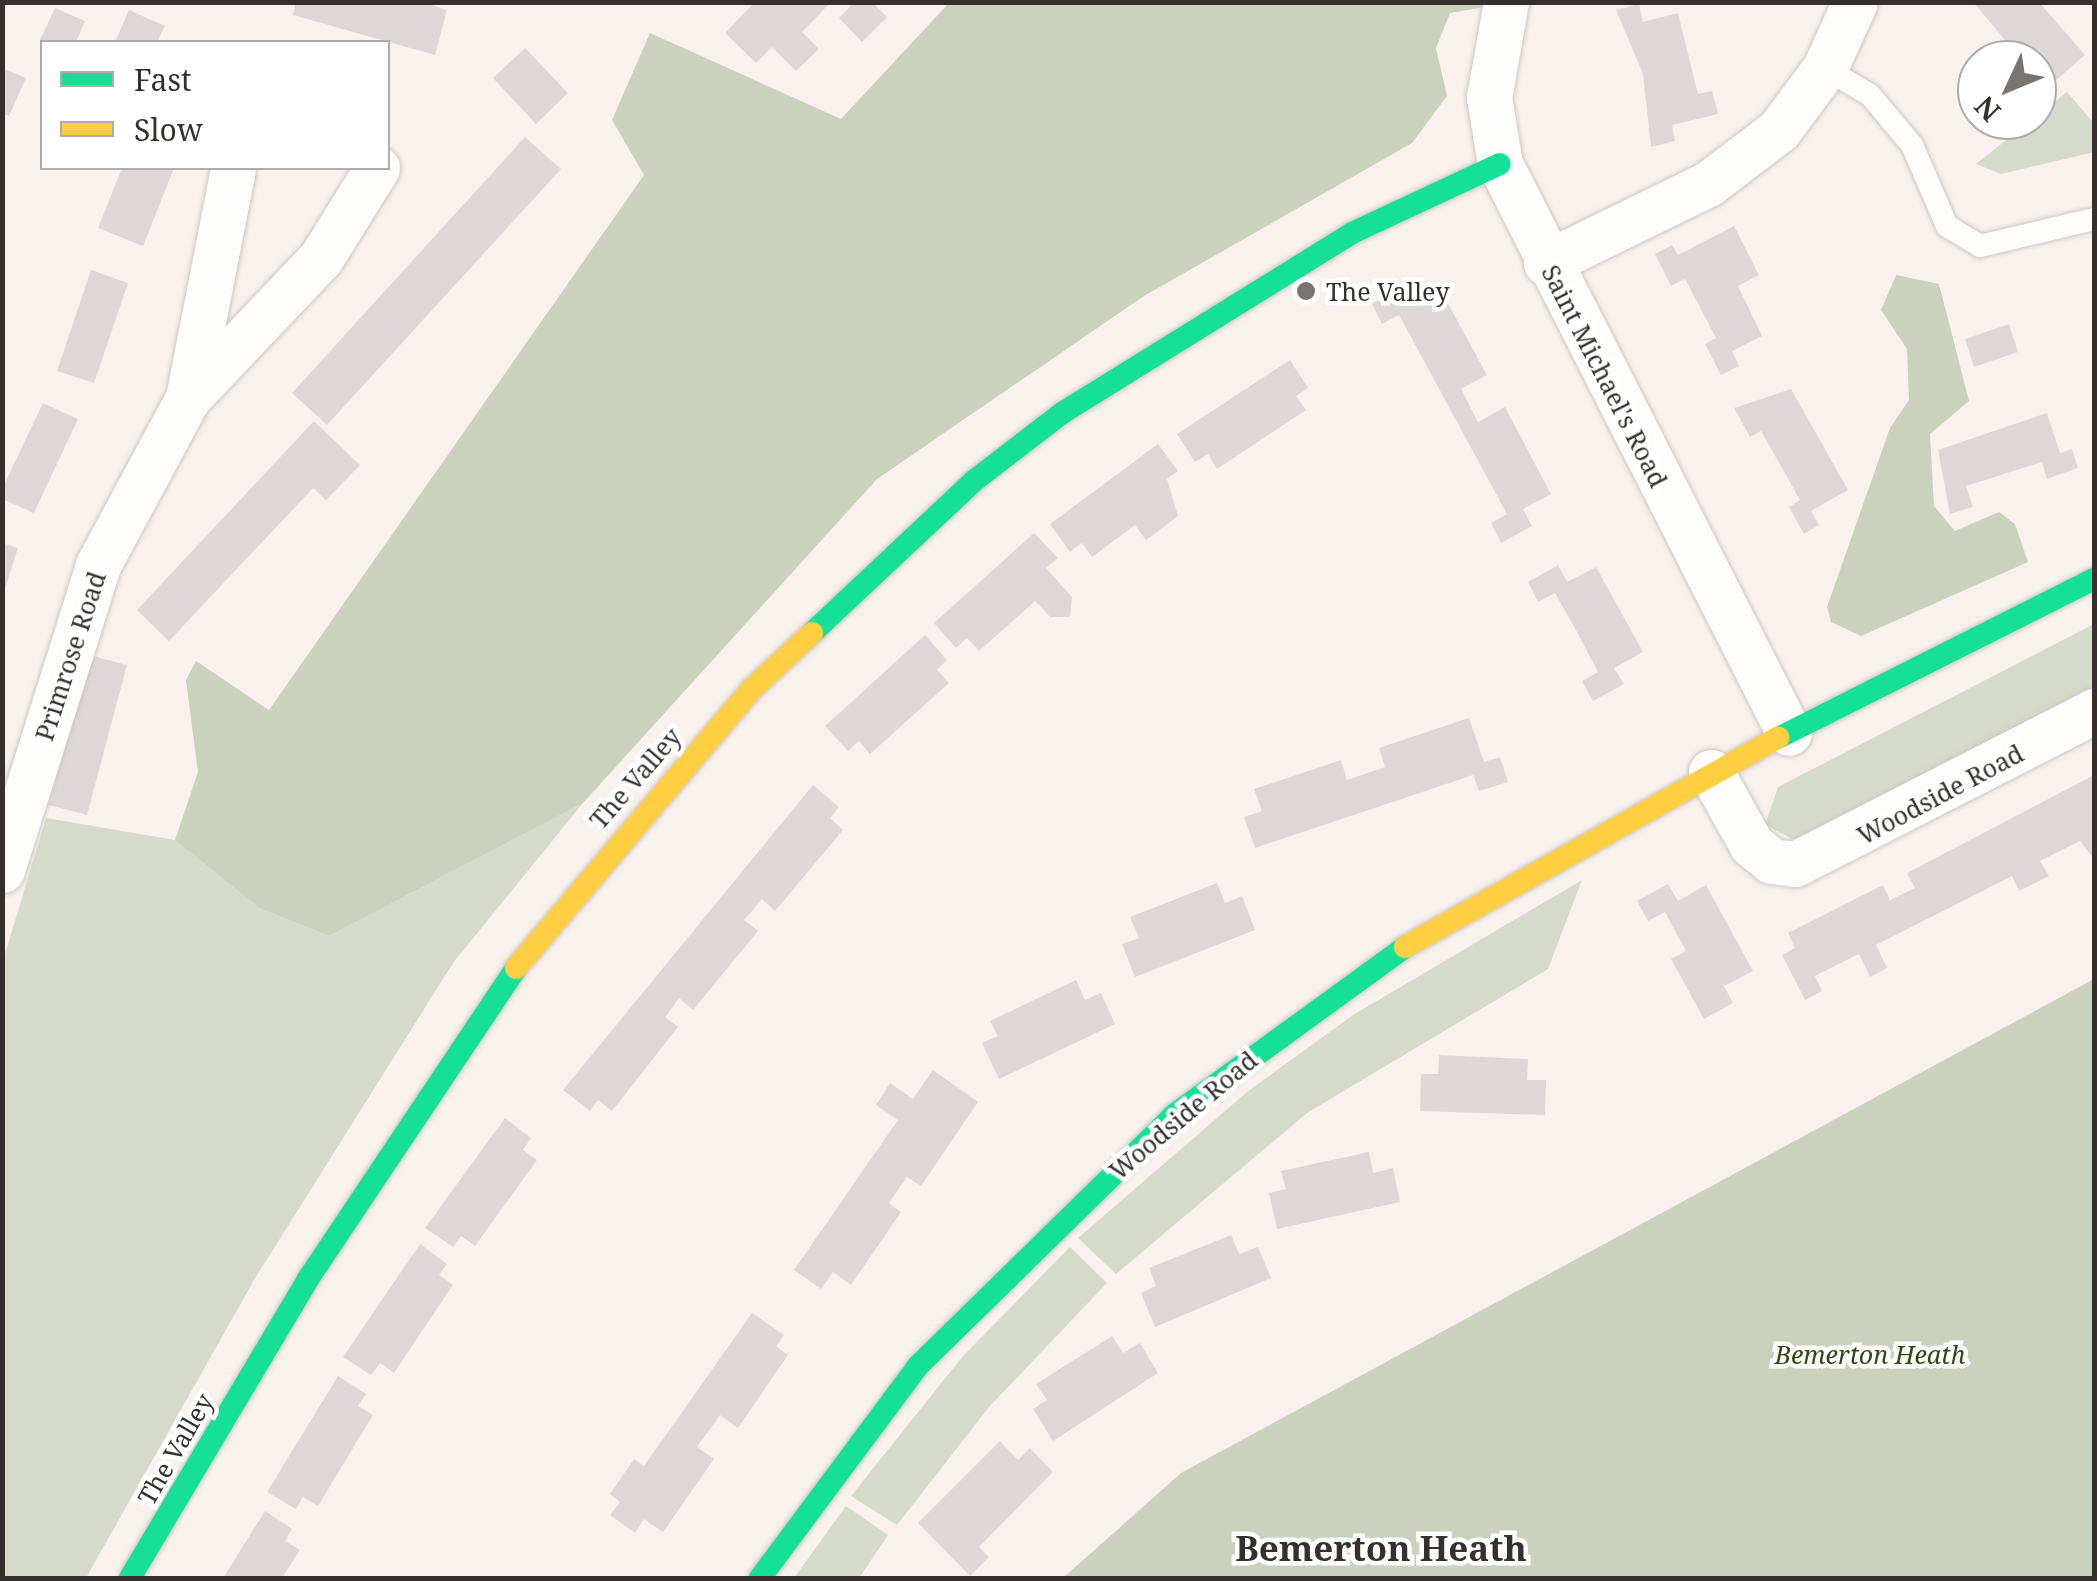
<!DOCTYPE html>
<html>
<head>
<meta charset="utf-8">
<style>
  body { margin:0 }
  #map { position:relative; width:2097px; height:1581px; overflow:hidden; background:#f9f1ed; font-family:"Noto Serif",serif }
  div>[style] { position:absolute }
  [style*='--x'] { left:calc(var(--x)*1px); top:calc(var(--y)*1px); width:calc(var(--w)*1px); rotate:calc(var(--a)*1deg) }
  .green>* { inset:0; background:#d6daca }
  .forest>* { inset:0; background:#cad1bc }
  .building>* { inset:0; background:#ddd8d7 }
  .roads { filter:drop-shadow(0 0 2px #ccc7c4) drop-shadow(0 0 2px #ccc7c4) }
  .lane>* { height:22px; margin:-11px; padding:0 11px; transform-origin:11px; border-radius:11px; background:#fefdfc }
  .street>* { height:45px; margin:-22.5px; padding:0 22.5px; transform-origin:22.5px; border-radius:22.5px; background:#fefdfc }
  .fast>* { height:22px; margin:-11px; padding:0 11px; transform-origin:11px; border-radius:11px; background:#16e098 }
  .slow>* { height:22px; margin:-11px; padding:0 11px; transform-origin:11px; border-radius:11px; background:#ffcf43 }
  .dots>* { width:28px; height:28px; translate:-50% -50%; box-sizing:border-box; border:5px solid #fff; border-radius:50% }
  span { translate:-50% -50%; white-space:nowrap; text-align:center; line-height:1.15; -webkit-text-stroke:9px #fff; paint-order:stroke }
  .poi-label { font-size:25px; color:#35302d }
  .left { translate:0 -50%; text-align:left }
  .street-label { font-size:25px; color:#35302d }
  .park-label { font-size:25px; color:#304813; font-style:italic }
  .district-label { font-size:35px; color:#35302d; font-weight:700 }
  .frame { position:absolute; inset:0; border:5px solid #35302d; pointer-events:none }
  .legend { position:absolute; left:40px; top:40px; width:350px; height:130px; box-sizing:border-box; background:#fff; border:2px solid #aeacab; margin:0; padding:12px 18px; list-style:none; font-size:30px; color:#35302d }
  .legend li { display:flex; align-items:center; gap:20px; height:50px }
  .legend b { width:50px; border:2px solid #aeacab }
  .north { position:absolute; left:1957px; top:40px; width:100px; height:100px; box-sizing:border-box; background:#fff; border:2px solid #aeacab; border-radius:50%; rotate:226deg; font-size:28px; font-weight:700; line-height:40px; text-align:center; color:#35302d }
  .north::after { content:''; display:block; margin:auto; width:35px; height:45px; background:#7a7470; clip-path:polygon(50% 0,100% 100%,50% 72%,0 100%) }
</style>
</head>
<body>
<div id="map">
  <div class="green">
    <div style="clip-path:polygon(2067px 92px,2094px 123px,2094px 152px,2001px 174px,1976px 164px)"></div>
    <div style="clip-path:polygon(2094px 624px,2094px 692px,1801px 843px,1765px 825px,1778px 787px)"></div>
    <div style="clip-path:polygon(583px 803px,453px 963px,254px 1280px,86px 1578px,3px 1578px,2px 964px,46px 818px,175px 840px,259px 908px,329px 936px)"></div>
    <div style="clip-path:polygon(1582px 880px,1548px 969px,1307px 1113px,1116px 1274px,1078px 1238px,1247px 1092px,1353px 1015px)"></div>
    <div style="clip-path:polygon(1070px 1247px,1107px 1283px,989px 1407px,897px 1525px,851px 1496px,963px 1356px)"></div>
    <div style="clip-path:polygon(846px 1506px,888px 1535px,859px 1578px,794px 1578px)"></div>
  </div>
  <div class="forest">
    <div style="clip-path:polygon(949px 3px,1509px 3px,1450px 13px,1436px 48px,1447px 96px,1412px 143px,1144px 296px,877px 479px,583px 803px,329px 936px,259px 908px,175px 840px,198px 772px,186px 680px,196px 661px,269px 710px,644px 175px,612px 120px,650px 33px,841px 119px)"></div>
    <div style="clip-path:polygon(1896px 275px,1939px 284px,1969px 401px,1930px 434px,1934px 506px,1955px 531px,1999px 512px,2015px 524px,2028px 562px,1861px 636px,1831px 622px,1827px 607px,1890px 428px,1909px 400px,1907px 349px,1881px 310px)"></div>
    <div style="clip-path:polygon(2094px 979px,2094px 1578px,1063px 1578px,1181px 1473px)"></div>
  </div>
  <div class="building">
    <div style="clip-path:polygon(296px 2px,422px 2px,447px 10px,435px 55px,293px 15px)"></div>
    <div style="clip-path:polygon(755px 2px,831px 2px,802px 32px,819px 49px,796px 71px,772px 47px,756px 63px,725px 33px)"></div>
    <div style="clip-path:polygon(854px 2px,872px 2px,887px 17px,862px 42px,839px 18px)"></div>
    <div style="clip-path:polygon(1973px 2px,2039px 2px,2085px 55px,2047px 88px,2037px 60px,2022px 60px)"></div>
    <div style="clip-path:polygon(1639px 4px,1643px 22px,1678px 13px,1698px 94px,1712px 91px,1718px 114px,1672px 125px,1675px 141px,1651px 147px,1643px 74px,1616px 10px)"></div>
    <div style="clip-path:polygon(55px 8px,85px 21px,76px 42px,40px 40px)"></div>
    <div style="clip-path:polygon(129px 10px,165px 26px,157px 42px,115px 42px)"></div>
    <div style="clip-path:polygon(525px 48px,568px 93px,536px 124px,493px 78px)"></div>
    <div style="clip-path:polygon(2px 68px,26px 78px,9px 116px,2px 113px)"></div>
    <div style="clip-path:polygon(525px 137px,561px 169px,327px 425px,292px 393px)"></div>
    <div style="clip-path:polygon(122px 168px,174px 168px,143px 246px,98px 228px)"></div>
    <div style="clip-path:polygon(1734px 226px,1759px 275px,1738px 286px,1762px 336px,1732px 351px,1739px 366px,1721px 375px,1705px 344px,1716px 338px,1685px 279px,1671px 286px,1655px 254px,1672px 245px,1678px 255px)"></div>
    <div style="clip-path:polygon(91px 270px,128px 283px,94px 383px,57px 371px)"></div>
    <div style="clip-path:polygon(1402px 287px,1411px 304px,1440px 289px,1487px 375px,1461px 389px,1478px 422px,1505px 407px,1551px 494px,1523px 509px,1532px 526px,1501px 543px,1491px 523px,1507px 514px,1399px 315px,1382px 324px,1372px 304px)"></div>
    <div style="clip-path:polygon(2009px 324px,2018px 352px,1974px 367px,1965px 339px)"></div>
    <div style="clip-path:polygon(1290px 360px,1308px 388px,1296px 396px,1306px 410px,1217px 469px,1208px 454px,1195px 462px,1177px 434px)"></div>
    <div style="clip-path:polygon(1791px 389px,1848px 490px,1811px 511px,1819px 525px,1804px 534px,1789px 507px,1800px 500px,1761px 431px,1750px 437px,1734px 408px)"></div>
    <div style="clip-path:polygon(43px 403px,78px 419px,34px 513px,2px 499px,2px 489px)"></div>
    <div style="clip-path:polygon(2047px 413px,2060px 453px,2072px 449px,2078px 468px,2047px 479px,2042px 462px,1966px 486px,1973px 507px,1950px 514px,1938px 450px)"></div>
    <div style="clip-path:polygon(314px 421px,360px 465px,326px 500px,313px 488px,169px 641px,137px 610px)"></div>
    <div style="clip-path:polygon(1158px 444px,1178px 471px,1167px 479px,1178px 516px,1146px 540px,1135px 525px,1092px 557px,1082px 543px,1070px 552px,1050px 524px)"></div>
    <div style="clip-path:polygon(1034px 533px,1058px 558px,1046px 568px,1072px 597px,1070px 617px,1050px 617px,1035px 601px,979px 651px,967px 638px,956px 648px,934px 623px)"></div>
    <div style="clip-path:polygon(2px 543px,18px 548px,3px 595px,2px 595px)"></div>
    <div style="clip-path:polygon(1558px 565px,1567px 582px,1596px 567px,1643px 652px,1614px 668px,1624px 684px,1593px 701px,1582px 681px,1598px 672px,1577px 632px,1555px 593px,1538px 602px,1528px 582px)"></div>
    <div style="clip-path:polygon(925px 635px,947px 660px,937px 670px,949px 683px,870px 754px,859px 741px,848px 751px,825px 726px)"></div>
    <div style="clip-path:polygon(89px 655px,127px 665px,87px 815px,49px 805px)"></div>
    <div style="clip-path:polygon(1469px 718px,1484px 762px,1500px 757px,1508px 782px,1479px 791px,1473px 775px,1255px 848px,1244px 817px,1262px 811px,1254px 789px,1341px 760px,1347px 780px,1385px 767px,1379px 748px)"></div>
    <div style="clip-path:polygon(2094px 775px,2094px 859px,2080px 841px,2040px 861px,2049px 876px,2019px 891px,2012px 876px,1876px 945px,1887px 968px,1870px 977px,1859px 954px,1815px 976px,1822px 991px,1805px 1000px,1782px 955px,1795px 948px,1788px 933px,1883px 885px,1890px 900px,1915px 888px,1907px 873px)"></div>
    <div style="clip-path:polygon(813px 785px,839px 807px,830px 818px,843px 830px,775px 911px,762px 899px,752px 911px,744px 920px,758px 931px,693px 1010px,679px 998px,674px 1005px,665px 1017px,678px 1027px,612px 1111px,598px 1100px,590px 1111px,563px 1090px)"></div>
    <div style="clip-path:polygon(1217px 883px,1225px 903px,1242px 896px,1255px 930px,1135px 977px,1122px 944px,1139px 938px,1130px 917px)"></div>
    <div style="clip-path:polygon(1668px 884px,1678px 901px,1706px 885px,1753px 971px,1724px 986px,1733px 1003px,1704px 1019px,1671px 959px,1686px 951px,1665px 912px,1648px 921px,1637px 901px)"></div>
    <div style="clip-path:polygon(1076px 980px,1085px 1000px,1101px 993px,1115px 1024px,999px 1079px,982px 1043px,998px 1036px,990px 1021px)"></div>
    <div style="clip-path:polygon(1439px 1055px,1528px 1059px,1527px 1080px,1546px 1080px,1545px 1115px,1420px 1111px,1421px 1074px,1438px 1074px)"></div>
    <div style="clip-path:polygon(933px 1070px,978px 1102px,921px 1186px,907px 1177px,889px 1203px,901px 1212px,851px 1285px,833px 1272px,821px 1289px,794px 1270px,898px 1120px,876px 1105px,890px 1083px,913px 1099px)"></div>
    <div style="clip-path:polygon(505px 1118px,531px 1138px,523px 1150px,537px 1160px,475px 1246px,461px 1236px,453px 1247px,425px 1228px)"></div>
    <div style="clip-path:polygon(1369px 1152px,1373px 1173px,1393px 1168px,1400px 1202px,1277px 1229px,1269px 1193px,1286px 1189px,1281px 1171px)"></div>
    <div style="clip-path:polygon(1231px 1235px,1239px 1254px,1258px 1247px,1271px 1278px,1155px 1327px,1141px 1293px,1156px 1286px,1149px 1268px)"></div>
    <div style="clip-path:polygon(420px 1244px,447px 1264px,439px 1275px,453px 1285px,394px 1373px,380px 1363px,371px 1375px,343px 1357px)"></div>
    <div style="clip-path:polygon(752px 1313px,784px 1335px,776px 1346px,788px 1355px,738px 1428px,720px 1415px,697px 1447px,714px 1459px,663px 1532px,644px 1519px,635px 1533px,610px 1515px,620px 1502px,610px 1494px,634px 1459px,644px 1466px)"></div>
    <div style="clip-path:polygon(1112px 1336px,1123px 1353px,1140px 1343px,1158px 1373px,1053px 1441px,1033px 1409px,1047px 1400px,1036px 1384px)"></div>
    <div style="clip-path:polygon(338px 1376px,366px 1394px,358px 1406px,373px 1415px,318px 1506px,303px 1497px,296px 1509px,267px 1492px)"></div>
    <div style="clip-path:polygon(1000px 1441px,1018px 1460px,1030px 1448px,1053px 1472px,979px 1547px,989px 1557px,970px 1576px,918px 1523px)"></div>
    <div style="clip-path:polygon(265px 1511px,292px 1529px,285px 1541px,300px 1550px,282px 1578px,223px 1578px)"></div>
  </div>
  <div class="roads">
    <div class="lane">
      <div style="--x:1825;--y:68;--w:52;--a:31"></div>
      <div style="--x:1870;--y:95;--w:65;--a:50"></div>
      <div style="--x:1912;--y:145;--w:88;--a:66.6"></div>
      <div style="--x:1947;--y:226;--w:39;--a:31"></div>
      <div style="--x:1980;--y:246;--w:117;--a:-13.3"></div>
    </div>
    <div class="street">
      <div style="--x:1506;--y:2;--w:97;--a:100.1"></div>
      <div style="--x:1489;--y:97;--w:68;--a:80.7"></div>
      <div style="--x:1500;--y:164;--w:638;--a:63.07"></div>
      <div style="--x:1546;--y:263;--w:180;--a:-26"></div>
      <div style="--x:1708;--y:184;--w:89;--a:-37.3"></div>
      <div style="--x:1779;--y:130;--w:77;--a:-53.4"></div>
      <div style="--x:1825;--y:68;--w:72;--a:-65.6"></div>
      <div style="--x:188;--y:398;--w:234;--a:-78.9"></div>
      <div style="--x:1711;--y:772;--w:82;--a:60.9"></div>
      <div style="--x:1751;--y:844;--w:26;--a:40"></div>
      <div style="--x:1771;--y:861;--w:24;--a:7"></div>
      <div style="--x:1795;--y:864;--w:336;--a:-27.1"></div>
      <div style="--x:2;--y:870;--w:320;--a:-72.5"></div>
      <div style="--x:98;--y:565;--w:190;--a:-61.7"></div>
      <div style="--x:188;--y:398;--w:193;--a:-46.5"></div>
      <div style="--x:321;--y:258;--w:106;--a:-58.1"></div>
    </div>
    <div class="fast">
      <div style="--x:812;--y:633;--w:224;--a:-43.2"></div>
      <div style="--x:975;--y:480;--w:110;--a:-37.6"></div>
      <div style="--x:1062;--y:413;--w:341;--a:-31.8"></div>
      <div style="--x:1352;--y:233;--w:163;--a:-25"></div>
      <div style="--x:1778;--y:738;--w:354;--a:-26.7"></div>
      <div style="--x:130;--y:1578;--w:348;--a:-59.2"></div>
      <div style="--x:308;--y:1279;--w:374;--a:-56.2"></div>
      <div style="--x:760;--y:1578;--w:264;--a:-53.3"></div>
      <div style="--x:918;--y:1366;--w:359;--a:-44.4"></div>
      <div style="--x:1174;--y:1115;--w:286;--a:-36"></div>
    </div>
    <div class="slow">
      <div style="--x:1405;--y:947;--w:428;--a:-29.3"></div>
      <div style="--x:516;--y:968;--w:365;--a:-49.8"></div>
      <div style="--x:752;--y:689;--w:82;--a:-43"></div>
    </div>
  </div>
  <div class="dots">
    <div style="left:1306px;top:291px;background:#7a7470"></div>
  </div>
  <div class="poi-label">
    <span class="left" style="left:1326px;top:291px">The Valley</span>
  </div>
  <div class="street-label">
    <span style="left:1605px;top:376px;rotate:63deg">Saint Michael's Road</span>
    <span style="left:70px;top:656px;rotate:-72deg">Primrose Road</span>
    <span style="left:635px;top:778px;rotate:-49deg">The Valley</span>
    <span style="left:1940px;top:794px;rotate:-28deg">Woodside Road</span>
    <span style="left:1183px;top:1115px;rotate:-40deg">Woodside Road</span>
    <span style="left:175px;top:1449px;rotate:-60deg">The Valley</span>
  </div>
  <div class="park-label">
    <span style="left:1870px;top:1354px">Bemerton Heath</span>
  </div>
  <div class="district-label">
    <span style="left:1381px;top:1548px">Bemerton Heath</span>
  </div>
  <div class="frame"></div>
  <ul class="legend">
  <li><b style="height:12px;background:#16e098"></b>Fast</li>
  <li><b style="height:12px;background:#ffcf43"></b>Slow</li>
  </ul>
  <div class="north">N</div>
</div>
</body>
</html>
